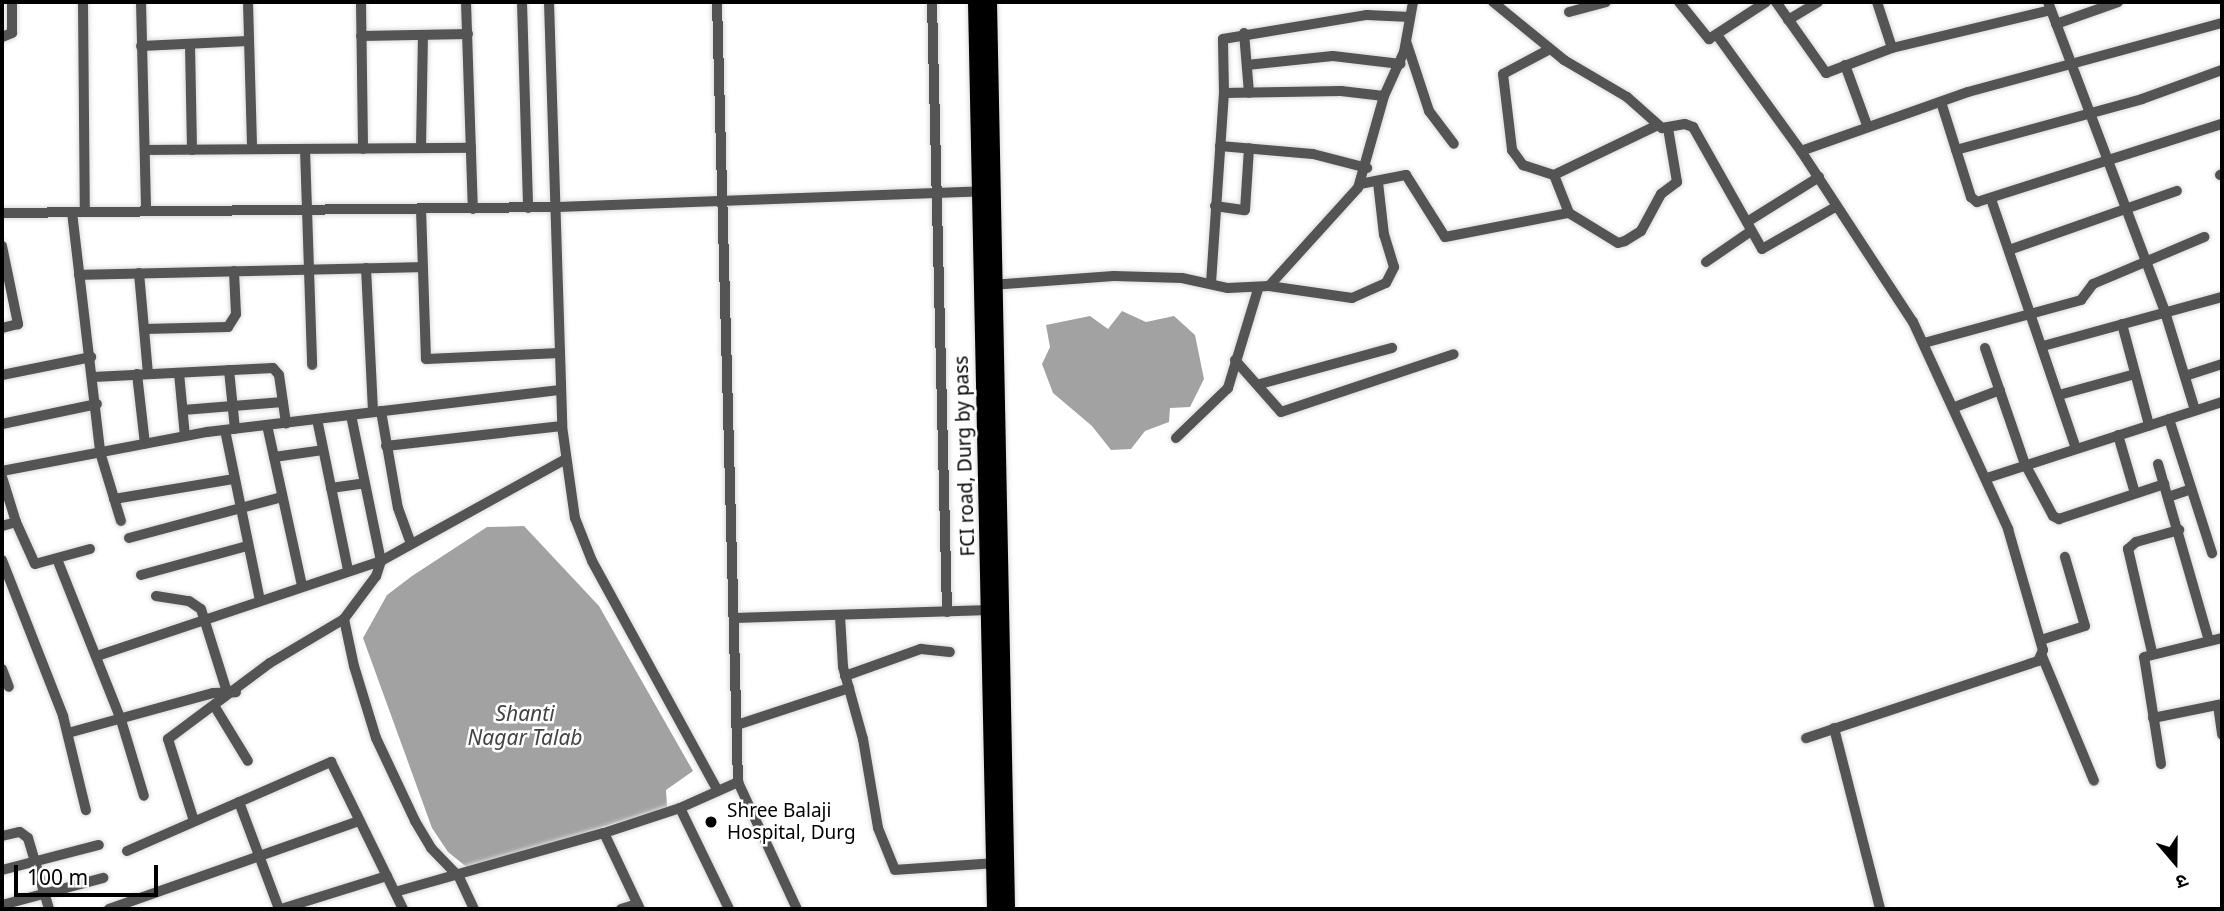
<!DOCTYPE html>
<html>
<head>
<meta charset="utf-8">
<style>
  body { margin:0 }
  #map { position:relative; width:2224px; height:911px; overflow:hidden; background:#fff; font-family:"Noto Sans","Noto Sans Devanagari",sans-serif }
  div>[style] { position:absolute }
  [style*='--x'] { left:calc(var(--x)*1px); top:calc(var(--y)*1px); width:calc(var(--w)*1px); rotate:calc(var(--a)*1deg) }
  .water>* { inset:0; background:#a2a2a2 }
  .roads { filter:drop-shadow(0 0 2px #dbdbdb) drop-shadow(0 0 2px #dbdbdb) }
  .minor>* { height:10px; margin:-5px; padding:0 5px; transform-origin:5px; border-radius:5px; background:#545454 }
  .primary>* { height:16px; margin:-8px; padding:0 8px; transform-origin:8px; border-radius:8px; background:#000 }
  .dots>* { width:19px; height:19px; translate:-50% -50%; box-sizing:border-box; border:4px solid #fff; border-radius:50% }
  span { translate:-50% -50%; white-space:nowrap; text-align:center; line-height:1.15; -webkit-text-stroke:5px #fff; paint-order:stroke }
  .street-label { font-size:19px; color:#000 }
  .poi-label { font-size:19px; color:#000 }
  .left { translate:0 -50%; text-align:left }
  .water-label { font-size:21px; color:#434343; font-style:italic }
  .frame { position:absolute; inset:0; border:4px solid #000; pointer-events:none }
  .north { position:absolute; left:2140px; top:827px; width:70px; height:70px; -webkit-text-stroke:5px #fff; paint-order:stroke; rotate:160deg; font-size:19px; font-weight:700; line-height:28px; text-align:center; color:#000 }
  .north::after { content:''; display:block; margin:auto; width:24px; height:32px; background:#000; clip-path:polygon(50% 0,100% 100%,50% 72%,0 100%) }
  .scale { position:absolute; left:14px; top:865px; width:144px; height:32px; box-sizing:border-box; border:4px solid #000; border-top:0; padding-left:9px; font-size:21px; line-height:24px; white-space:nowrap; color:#000; -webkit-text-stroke:5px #fff; paint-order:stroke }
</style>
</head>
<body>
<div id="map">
  <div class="water">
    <div style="clip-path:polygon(1122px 311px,1146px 322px,1174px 316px,1195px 335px,1204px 379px,1190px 407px,1170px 408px,1169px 422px,1145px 431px,1131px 449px,1111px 450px,1092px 426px,1053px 393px,1042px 364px,1050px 347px,1046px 325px,1090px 316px,1108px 329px)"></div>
    <div style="clip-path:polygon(524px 526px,599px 606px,693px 771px,666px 790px,667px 807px,469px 869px,448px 852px,432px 828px,363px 638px,387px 595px,412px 576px,487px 527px)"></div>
  </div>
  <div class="roads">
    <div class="minor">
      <div style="--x:83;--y:2;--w:210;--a:89.5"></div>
      <div style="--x:141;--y:2;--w:209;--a:88.6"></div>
      <div style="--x:248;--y:2;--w:147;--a:88.4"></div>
      <div style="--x:361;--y:2;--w:147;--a:89.2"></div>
      <div style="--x:466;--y:2;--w:207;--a:88.1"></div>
      <div style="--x:522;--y:2;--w:206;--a:88.3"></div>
      <div style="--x:549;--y:2;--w:424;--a:88.2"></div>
      <div style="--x:562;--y:426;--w:93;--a:82"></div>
      <div style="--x:575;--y:518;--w:46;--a:68.4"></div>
      <div style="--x:592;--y:561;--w:262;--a:61.3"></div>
      <div style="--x:717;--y:2;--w:780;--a:88.46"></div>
      <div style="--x:738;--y:782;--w:140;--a:65.1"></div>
      <div style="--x:932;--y:2;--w:610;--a:88.59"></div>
      <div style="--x:1493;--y:2;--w:92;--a:39.2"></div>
      <div style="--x:1564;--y:60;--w:73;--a:30.4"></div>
      <div style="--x:1627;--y:97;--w:47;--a:41.5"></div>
      <div style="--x:1662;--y:128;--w:23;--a:-10"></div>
      <div style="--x:1685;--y:124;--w:9;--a:21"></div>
      <div style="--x:1693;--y:127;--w:140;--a:60.5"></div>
      <div style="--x:1762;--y:249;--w:86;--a:-29.8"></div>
      <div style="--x:1679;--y:2;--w:48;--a:51"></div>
      <div style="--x:1709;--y:39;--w:68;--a:-33"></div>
      <div style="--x:1776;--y:2;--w:87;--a:54.8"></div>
      <div style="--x:1826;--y:73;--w:71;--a:-20.7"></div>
      <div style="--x:1892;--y:48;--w:163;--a:-13.4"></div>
      <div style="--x:1877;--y:2;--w:48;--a:71.9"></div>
      <div style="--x:2048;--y:2;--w:331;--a:69.3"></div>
      <div style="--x:2165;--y:312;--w:102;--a:73"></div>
      <div style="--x:1569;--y:12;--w:38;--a:-15"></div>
      <div style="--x:1788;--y:20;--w:35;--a:-31"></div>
      <div style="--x:2056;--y:24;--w:66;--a:-19.5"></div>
      <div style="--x:1244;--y:33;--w:60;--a:85.2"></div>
      <div style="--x:1717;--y:35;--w:143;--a:54.1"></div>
      <div style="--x:1801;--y:151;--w:204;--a:56.8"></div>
      <div style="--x:1913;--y:322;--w:228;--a:65.3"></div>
      <div style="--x:2008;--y:529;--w:126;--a:73.9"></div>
      <div style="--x:2043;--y:650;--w:12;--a:114"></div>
      <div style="--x:2038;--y:661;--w:9;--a:162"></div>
      <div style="--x:2029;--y:664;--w:235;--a:161.6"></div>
      <div style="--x:361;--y:36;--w:107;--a:-1.1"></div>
      <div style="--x:2;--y:37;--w:11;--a:-22"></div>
      <div style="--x:12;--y:33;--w:31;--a:-90"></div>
      <div style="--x:1406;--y:41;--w:74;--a:71.8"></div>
      <div style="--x:1429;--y:111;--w:41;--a:52.9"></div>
      <div style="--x:190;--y:45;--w:105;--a:88.9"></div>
      <div style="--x:141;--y:46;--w:107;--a:-2.7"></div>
      <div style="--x:1550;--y:49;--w:53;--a:152"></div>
      <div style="--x:1503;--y:74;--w:77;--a:83.2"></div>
      <div style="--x:1512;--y:150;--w:19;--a:54"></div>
      <div style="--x:1523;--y:165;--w:33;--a:18"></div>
      <div style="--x:1554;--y:175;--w:115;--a:-25.7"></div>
      <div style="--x:1247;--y:65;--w:86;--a:-6"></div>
      <div style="--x:1333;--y:56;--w:68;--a:6.7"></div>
      <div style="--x:1845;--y:65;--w:64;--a:69.9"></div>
      <div style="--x:1224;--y:93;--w:117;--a:-1"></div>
      <div style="--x:1341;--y:91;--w:43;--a:6.6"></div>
      <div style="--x:1941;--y:102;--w:100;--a:72.5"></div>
      <div style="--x:1971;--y:197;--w:8;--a:40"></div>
      <div style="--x:1977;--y:202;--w:257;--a:-17.7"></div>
      <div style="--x:1220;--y:146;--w:93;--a:4.9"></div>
      <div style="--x:1313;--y:154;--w:56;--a:14.5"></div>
      <div style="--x:421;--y:148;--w:113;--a:-89"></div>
      <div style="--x:305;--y:149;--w:216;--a:88.1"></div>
      <div style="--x:145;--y:150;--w:326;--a:-0.4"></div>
      <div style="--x:1956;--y:150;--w:193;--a:-15.3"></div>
      <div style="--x:2142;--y:99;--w:85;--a:-19.9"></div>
      <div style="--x:1801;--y:151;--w:177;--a:-19.5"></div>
      <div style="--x:1968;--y:92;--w:263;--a:-15.2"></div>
      <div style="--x:1554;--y:175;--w:41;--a:68.5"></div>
      <div style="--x:1569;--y:213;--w:57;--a:31.5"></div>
      <div style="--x:1618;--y:243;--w:7;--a:-16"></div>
      <div style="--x:1625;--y:241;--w:19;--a:-32"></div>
      <div style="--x:1641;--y:231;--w:42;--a:-61.6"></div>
      <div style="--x:1661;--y:194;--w:20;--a:-37"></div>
      <div style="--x:1677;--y:182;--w:55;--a:-99.5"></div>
      <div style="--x:2220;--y:175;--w:2;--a:-27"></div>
      <div style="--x:1360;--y:184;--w:47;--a:-11.1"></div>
      <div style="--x:1406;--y:175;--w:73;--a:57.8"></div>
      <div style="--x:1445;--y:237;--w:126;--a:-11"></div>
      <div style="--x:1991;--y:199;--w:263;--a:71.2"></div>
      <div style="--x:1215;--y:206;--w:30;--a:8"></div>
      <div style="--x:1245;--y:210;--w:62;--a:-86.3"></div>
      <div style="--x:421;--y:209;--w:150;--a:88.1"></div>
      <div style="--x:426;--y:359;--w:134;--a:-2.6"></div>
      <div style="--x:72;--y:212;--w:242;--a:83.3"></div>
      <div style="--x:100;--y:452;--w:72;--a:73.1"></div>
      <div style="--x:2;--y:213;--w:554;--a:-0.62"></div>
      <div style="--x:556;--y:207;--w:429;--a:-2.1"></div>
      <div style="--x:1747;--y:222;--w:85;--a:-32"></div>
      <div style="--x:2;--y:246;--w:80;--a:78.4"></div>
      <div style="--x:18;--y:324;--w:16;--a:166"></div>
      <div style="--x:2009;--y:250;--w:178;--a:-19.4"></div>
      <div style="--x:1706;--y:262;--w:55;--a:-34.6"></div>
      <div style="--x:366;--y:268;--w:144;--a:87.2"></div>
      <div style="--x:139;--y:273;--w:101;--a:84.9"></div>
      <div style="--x:79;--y:275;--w:343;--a:-1.3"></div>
      <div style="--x:1211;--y:283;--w:190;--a:-86.1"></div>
      <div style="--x:1224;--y:93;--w:54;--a:-91.1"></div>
      <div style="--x:1223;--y:39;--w:146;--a:-9.5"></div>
      <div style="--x:1367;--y:15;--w:43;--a:2.7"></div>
      <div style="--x:991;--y:285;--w:123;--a:-4.2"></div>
      <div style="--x:1114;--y:276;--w:68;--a:1.7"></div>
      <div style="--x:1182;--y:278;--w:47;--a:12.3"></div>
      <div style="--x:1228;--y:288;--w:41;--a:-2.8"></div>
      <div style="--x:1269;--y:286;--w:132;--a:-47.8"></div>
      <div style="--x:1358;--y:188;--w:96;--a:-74.2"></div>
      <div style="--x:1384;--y:96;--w:48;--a:-65.6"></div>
      <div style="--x:1404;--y:52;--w:51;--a:-79.8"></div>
      <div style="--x:1269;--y:286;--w:84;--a:8.2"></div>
      <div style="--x:1352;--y:298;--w:37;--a:-24"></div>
      <div style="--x:1386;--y:283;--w:18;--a:-63"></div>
      <div style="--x:1394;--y:267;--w:34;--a:-107"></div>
      <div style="--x:1384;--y:235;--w:53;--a:-96.5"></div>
      <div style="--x:2122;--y:324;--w:105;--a:75"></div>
      <div style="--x:144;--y:329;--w:84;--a:-1.4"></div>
      <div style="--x:228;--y:327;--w:15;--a:-58"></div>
      <div style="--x:236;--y:314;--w:43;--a:-92.7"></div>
      <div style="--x:1924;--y:343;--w:163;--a:-15.3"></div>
      <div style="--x:2081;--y:300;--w:20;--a:-53"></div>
      <div style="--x:2093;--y:284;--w:121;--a:-22.9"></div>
      <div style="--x:2043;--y:346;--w:186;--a:-15.3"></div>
      <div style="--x:1985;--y:348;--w:123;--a:71"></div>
      <div style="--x:2025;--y:464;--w:59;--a:61.7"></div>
      <div style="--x:2053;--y:516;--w:7;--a:27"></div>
      <div style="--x:2059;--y:519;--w:111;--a:-18.4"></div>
      <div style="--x:1235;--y:360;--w:69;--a:48.5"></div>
      <div style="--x:1281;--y:412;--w:182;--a:-18.5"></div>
      <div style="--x:229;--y:370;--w:59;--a:84.2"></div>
      <div style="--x:179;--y:373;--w:63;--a:84.6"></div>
      <div style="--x:137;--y:374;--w:70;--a:83.5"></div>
      <div style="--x:2;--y:375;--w:91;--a:-11.4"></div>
      <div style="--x:2185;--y:376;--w:39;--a:-18"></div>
      <div style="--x:93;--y:377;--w:180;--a:-2.9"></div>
      <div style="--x:273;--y:368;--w:9;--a:49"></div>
      <div style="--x:279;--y:375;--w:49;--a:81.7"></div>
      <div style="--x:1260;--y:384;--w:137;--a:-15.3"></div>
      <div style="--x:2059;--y:395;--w:79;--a:-15.4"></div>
      <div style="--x:1955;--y:407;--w:48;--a:-20.7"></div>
      <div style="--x:183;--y:410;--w:100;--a:-4.6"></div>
      <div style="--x:381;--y:411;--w:98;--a:80.1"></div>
      <div style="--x:398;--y:508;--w:37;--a:70"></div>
      <div style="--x:351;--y:415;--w:149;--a:78.4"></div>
      <div style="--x:381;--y:561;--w:16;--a:108"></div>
      <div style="--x:376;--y:576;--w:54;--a:126.7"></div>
      <div style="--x:344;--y:619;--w:48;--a:78"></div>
      <div style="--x:354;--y:666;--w:75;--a:73"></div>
      <div style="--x:376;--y:738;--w:92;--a:64.8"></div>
      <div style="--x:415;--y:821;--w:31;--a:59"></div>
      <div style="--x:431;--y:848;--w:40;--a:46"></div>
      <div style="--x:459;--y:877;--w:35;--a:65"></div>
      <div style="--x:317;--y:419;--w:154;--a:78.4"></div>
      <div style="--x:2169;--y:419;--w:141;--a:72.2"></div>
      <div style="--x:2;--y:424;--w:97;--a:-11.9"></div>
      <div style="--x:267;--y:425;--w:165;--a:77.7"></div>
      <div style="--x:225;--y:430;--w:174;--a:78.4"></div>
      <div style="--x:2118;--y:435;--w:60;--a:73.7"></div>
      <div style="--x:1176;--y:438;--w:72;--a:-43.9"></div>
      <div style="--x:1228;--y:388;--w:103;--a:-73.1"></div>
      <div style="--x:386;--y:446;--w:177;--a:-6.5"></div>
      <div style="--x:274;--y:457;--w:49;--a:-8.1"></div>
      <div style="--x:2158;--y:464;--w:184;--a:73.9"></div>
      <div style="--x:2;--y:471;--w:209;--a:-10.8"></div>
      <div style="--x:207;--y:432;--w:356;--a:-6.8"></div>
      <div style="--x:2;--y:477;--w:47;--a:72.7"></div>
      <div style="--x:16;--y:522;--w:15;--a:164"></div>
      <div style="--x:1987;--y:478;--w:247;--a:-17.9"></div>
      <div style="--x:331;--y:488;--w:34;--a:-8"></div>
      <div style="--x:2168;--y:497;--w:24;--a:-19"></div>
      <div style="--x:114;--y:499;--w:122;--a:-9.5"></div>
      <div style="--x:16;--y:522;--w:46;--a:65.7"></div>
      <div style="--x:35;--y:564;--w:57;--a:-15.3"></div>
      <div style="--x:129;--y:538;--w:158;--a:-15"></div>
      <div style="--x:57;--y:559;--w:173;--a:68.3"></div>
      <div style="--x:121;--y:720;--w:79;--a:73.2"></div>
      <div style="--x:2;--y:560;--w:168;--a:68.6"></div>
      <div style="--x:63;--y:716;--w:97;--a:76.3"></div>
      <div style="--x:141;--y:575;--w:110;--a:-15.3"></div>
      <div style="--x:156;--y:596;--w:33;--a:9"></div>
      <div style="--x:189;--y:601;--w:14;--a:34"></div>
      <div style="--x:201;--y:609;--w:87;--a:72.6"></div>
      <div style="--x:840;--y:616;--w:51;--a:86.6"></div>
      <div style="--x:843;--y:667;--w:75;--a:74.5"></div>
      <div style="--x:863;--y:739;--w:90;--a:80.4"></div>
      <div style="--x:878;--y:828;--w:45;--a:68"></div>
      <div style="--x:895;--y:870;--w:104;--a:-3.9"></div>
      <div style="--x:734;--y:618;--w:256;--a:-1.8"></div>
      <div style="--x:2041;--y:640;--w:46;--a:-17.7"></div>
      <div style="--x:2085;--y:626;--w:72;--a:-106.2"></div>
      <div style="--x:2152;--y:652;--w:106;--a:-103.1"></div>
      <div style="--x:2128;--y:549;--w:11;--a:-41"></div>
      <div style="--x:2136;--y:542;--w:45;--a:-15.6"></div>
      <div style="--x:97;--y:656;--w:299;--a:-18.5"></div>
      <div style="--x:381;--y:561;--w:209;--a:-28.9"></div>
      <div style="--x:2042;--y:656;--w:135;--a:67.4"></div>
      <div style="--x:2;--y:669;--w:19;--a:69"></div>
      <div style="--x:845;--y:676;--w:81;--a:-19.6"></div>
      <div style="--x:921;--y:649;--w:29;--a:6"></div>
      <div style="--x:2218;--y:705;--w:30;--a:82"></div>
      <div style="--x:215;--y:707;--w:63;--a:58.6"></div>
      <div style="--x:2153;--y:718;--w:70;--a:-11.5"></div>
      <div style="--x:737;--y:725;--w:118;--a:-18.3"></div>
      <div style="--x:1834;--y:728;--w:187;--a:75.7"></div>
      <div style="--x:68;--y:733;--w:150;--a:-15.4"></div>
      <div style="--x:213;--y:693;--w:23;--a:-2"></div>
      <div style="--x:2161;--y:764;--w:108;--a:-99"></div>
      <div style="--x:2144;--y:657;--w:80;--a:-13.7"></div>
      <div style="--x:239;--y:802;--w:114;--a:69.5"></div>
      <div style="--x:680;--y:808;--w:112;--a:64.1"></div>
      <div style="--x:194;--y:821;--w:86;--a:-107.6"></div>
      <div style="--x:168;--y:739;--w:127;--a:-36.7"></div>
      <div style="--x:270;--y:663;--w:86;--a:-30.7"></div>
      <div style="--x:604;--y:833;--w:84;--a:64.7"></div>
      <div style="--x:2;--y:836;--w:18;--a:-13"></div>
      <div style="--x:20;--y:832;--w:10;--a:37"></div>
      <div style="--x:28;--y:838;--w:74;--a:73.5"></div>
      <div style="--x:127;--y:851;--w:223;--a:-23.6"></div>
      <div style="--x:331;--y:762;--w:164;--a:63.9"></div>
      <div style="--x:2;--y:870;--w:100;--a:-14.5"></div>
      <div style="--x:395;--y:892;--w:217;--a:-15.8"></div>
      <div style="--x:604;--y:833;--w:80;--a:-18.2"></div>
      <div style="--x:680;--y:808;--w:64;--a:-24.1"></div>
      <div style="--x:2;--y:905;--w:105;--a:-15"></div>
      <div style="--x:109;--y:909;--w:265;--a:-19.4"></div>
      <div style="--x:281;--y:909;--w:111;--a:-17.3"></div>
      <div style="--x:621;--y:909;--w:17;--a:-17"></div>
    </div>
    <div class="primary">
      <div style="--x:976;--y:2;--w:907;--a:88.8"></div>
      <div style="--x:989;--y:2;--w:907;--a:88.86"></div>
    </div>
  </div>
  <div class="dots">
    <div style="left:711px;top:822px;background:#000"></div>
  </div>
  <div class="street-label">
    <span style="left:965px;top:456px;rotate:-92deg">FCI road, Durg by pass</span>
  </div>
  <div class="poi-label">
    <span class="left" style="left:727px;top:822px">Shree Balaji<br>Hospital, Durg</span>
  </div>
  <div class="water-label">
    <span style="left:525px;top:725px">Shanti<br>Nagar Talab</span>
  </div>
  <div class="frame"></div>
  <div class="north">उ</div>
  <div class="scale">100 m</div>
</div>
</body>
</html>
